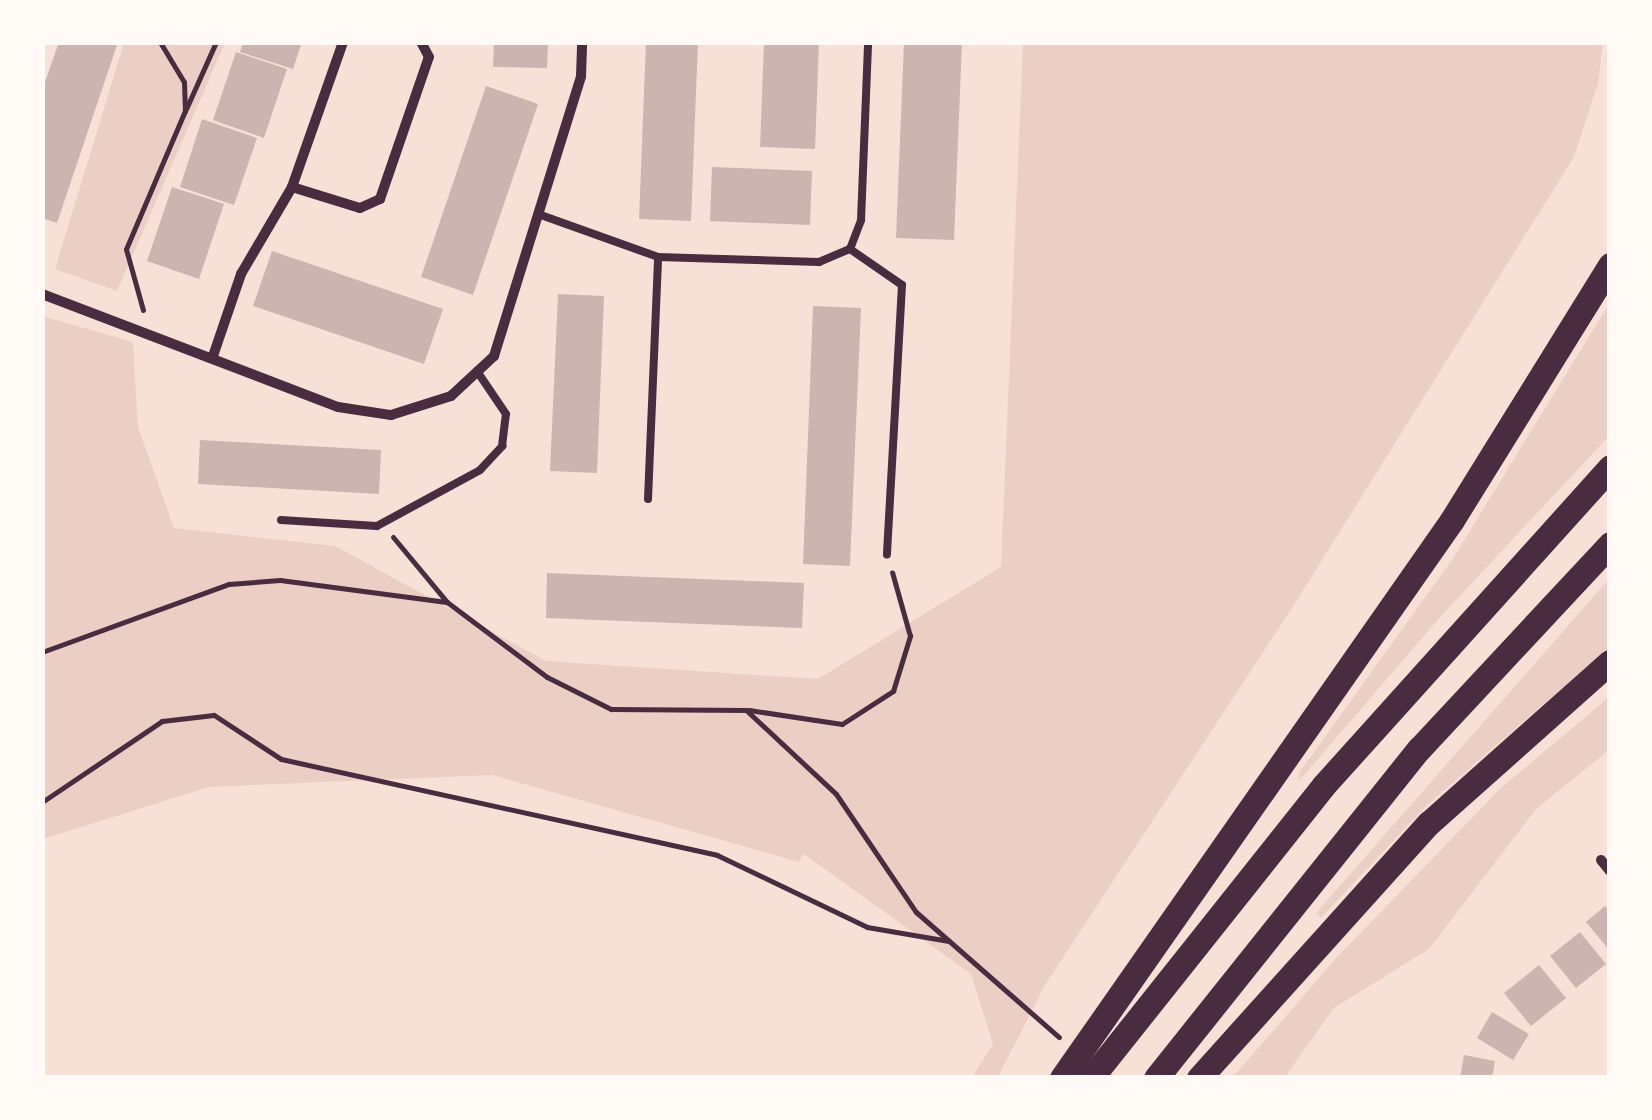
<!DOCTYPE html>
<html>
<head>
<meta charset="utf-8">
<style>
  body { margin:0 }
  #map { position:relative; width:1652px; height:1120px; overflow:hidden; background:#f7e1d7; font-family:"Sofia Sans Condensed",sans-serif }
  div>[style] { position:absolute }
  [style*='--x'] { left:calc(var(--x)*1px); top:calc(var(--y)*1px); width:calc(var(--w)*1px); rotate:calc(var(--a)*1deg) }
  .green>* { inset:0; background:#ebcfc5 }
  .building>* { inset:0; background:#ccb4b1 }
  .path>* { height:5px; margin:-2.5px; padding:0 2.5px; transform-origin:2.5px; border-radius:2.5px; background:#4a2c40 }
  .service>* { height:8px; margin:-4px; padding:0 4px; transform-origin:4px; border-radius:4px; background:#4a2c40 }
  .minor>* { height:10px; margin:-5px; padding:0 5px; transform-origin:5px; border-radius:5px; background:#4a2c40 }
  .trunk>* { height:25px; margin:-12.5px; padding:0 12.5px; transform-origin:12.5px; border-radius:12.5px; background:#4a2c40 }
  span { translate:-50% -50%; white-space:nowrap; text-align:center; line-height:1.15; -webkit-text-stroke:9px #fffaf5; paint-order:stroke }
  .frame { position:absolute; inset:0; border:45px solid #fffaf5; pointer-events:none }
</style>
</head>
<body>
<div id="map">
  <div class="green">
    <div style="clip-path:polygon(124px 43px,225px 43px,117px 291px,55px 269px)"></div>
    <div style="clip-path:polygon(1023px 43px,1603px 43px,1598px 83px,1574px 157px,1292px 608px,1045px 985px,998px 1077px,972px 1077px,993px 1044px,971px 974px,804px 854px,799px 862px,492px 775px,209px 787px,43px 839px,42px 316px,133px 342px,138px 427px,174px 528px,335px 546px,546px 661px,818px 679px,1001px 567px)"></div>
    <div style="clip-path:polygon(1609px 304px,1609px 436px,1442px 615px,1299px 781px,1299px 773px,1452px 560px)"></div>
    <div style="clip-path:polygon(1609px 579px,1609px 647px,1425px 807px,1321px 918px,1316px 913px)"></div>
    <div style="clip-path:polygon(1609px 697px,1609px 750px,1536px 809px,1429px 949px,1334px 1008px,1285px 1077px,1233px 1077px,1339px 955px,1500px 789px)"></div>
  </div>
  <div class="building">
    <div style="clip-path:polygon(59px 42px,118px 42px,57px 223px,42px 218px,42px 91px)"></div>
    <div style="clip-path:polygon(243px 42px,302px 42px,293px 69px,240px 52px)"></div>
    <div style="clip-path:polygon(494px 42px,548px 42px,547px 68px,493px 67px)"></div>
    <div style="clip-path:polygon(646px 42px,698px 42px,691px 221px,639px 219px)"></div>
    <div style="clip-path:polygon(764px 42px,819px 42px,815px 149px,760px 147px)"></div>
    <div style="clip-path:polygon(904px 42px,962px 42px,954px 240px,896px 238px)"></div>
    <div style="clip-path:polygon(236px 52px,287px 69px,264px 138px,213px 120px)"></div>
    <div style="clip-path:polygon(486px 86px,538px 104px,473px 295px,421px 277px)"></div>
    <div style="clip-path:polygon(202px 119px,257px 138px,234px 205px,180px 187px)"></div>
    <div style="clip-path:polygon(712px 167px,812px 171px,810px 225px,710px 221px)"></div>
    <div style="clip-path:polygon(172px 187px,224px 204px,199px 279px,147px 261px)"></div>
    <div style="clip-path:polygon(272px 251px,443px 309px,424px 364px,253px 306px)"></div>
    <div style="clip-path:polygon(558px 294px,604px 296px,597px 473px,550px 471px)"></div>
    <div style="clip-path:polygon(813px 306px,861px 308px,850px 566px,803px 564px)"></div>
    <div style="clip-path:polygon(200px 440px,381px 450px,379px 494px,198px 484px)"></div>
    <div style="clip-path:polygon(547px 573px,804px 583px,802px 628px,546px 618px)"></div>
    <div style="clip-path:polygon(1605px 906px,1610px 912px,1610px 951px,1586px 922px)"></div>
    <div style="clip-path:polygon(1580px 932px,1606px 964px,1576px 988px,1550px 956px)"></div>
    <div style="clip-path:polygon(1539px 965px,1566px 998px,1531px 1026px,1504px 993px)"></div>
    <div style="clip-path:polygon(1492px 1012px,1529px 1034px,1513px 1060px,1477px 1038px)"></div>
    <div style="clip-path:polygon(1464px 1055px,1495px 1061px,1492px 1078px,1460px 1078px)"></div>
  </div>
  <div class="path">
    <div style="--x:186;--y:109;--w:73;--a:-65.9"></div>
    <div style="--x:143;--y:310;--w:63;--a:-105.6"></div>
    <div style="--x:126;--y:249;--w:150;--a:-66.9"></div>
    <div style="--x:185;--y:111;--w:29;--a:-92"></div>
    <div style="--x:184;--y:82;--w:47;--a:-121"></div>
    <div style="--x:393;--y:537;--w:85;--a:50.3"></div>
    <div style="--x:42;--y:652;--w:199;--a:-20"></div>
    <div style="--x:229;--y:584;--w:51;--a:-4.5"></div>
    <div style="--x:280;--y:580;--w:168;--a:7.5"></div>
    <div style="--x:447;--y:602;--w:125;--a:36.9"></div>
    <div style="--x:547;--y:677;--w:72;--a:26.6"></div>
    <div style="--x:611;--y:709;--w:135;--a:0.4"></div>
    <div style="--x:746;--y:710;--w:123;--a:43"></div>
    <div style="--x:836;--y:794;--w:143;--a:55.9"></div>
    <div style="--x:916;--y:912;--w:190;--a:41.2"></div>
    <div style="--x:749;--y:710;--w:94;--a:8.6"></div>
    <div style="--x:842;--y:724;--w:61;--a:-32.9"></div>
    <div style="--x:893;--y:691;--w:58;--a:-72.8"></div>
    <div style="--x:910;--y:636;--w:66;--a:-105.7"></div>
    <div style="--x:42;--y:802;--w:145;--a:-34"></div>
    <div style="--x:162;--y:721;--w:52;--a:-6.6"></div>
    <div style="--x:214;--y:715;--w:80;--a:33.3"></div>
    <div style="--x:281;--y:759;--w:446;--a:12.4"></div>
    <div style="--x:717;--y:855;--w:166;--a:25.6"></div>
    <div style="--x:867;--y:927;--w:83;--a:9.7"></div>
  </div>
  <div class="service">
    <div style="--x:538;--y:214;--w:127;--a:19.7"></div>
    <div style="--x:658;--y:257;--w:161;--a:1.8"></div>
    <div style="--x:819;--y:262;--w:34;--a:-23"></div>
    <div style="--x:850;--y:249;--w:31;--a:-69"></div>
    <div style="--x:861;--y:220;--w:178;--a:-87.7"></div>
    <div style="--x:850;--y:249;--w:63;--a:34.7"></div>
    <div style="--x:902;--y:285;--w:270;--a:93.2"></div>
    <div style="--x:648;--y:499;--w:242;--a:-87.6"></div>
    <div style="--x:281;--y:520;--w:96;--a:3.6"></div>
    <div style="--x:377;--y:526;--w:117;--a:-28.5"></div>
    <div style="--x:480;--y:470;--w:33;--a:-47"></div>
    <div style="--x:502;--y:446;--w:32;--a:-83"></div>
    <div style="--x:506;--y:414;--w:52;--a:-124"></div>
  </div>
  <div class="minor">
    <div style="--x:292;--y:187;--w:71;--a:17.2"></div>
    <div style="--x:360;--y:208;--w:22;--a:-24"></div>
    <div style="--x:380;--y:199;--w:150;--a:-71"></div>
    <div style="--x:429;--y:57;--w:17;--a:-118"></div>
    <div style="--x:42;--y:294;--w:317;--a:20.9"></div>
    <div style="--x:338;--y:407;--w:54;--a:8.6"></div>
    <div style="--x:391;--y:415;--w:63;--a:-17.6"></div>
    <div style="--x:451;--y:396;--w:59;--a:-42.9"></div>
    <div style="--x:494;--y:356;--w:293;--a:-72.7"></div>
    <div style="--x:581;--y:76;--w:34;--a:-88"></div>
    <div style="--x:213;--y:356;--w:87;--a:-71.1"></div>
    <div style="--x:241;--y:274;--w:101;--a:-59.6"></div>
    <div style="--x:292;--y:187;--w:154;--a:-70.6"></div>
    <div style="--x:1601;--y:860;--w:14;--a:51"></div>
  </div>
  <div class="trunk">
    <div style="--x:1062;--y:1078;--w:681;--a:-55.05"></div>
    <div style="--x:1452;--y:520;--w:300;--a:-58.2"></div>
    <div style="--x:1091;--y:1078;--w:374;--a:-51.5"></div>
    <div style="--x:1324;--y:785;--w:428;--a:-48"></div>
    <div style="--x:1156;--y:1078;--w:421;--a:-51.4"></div>
    <div style="--x:1419;--y:749;--w:280;--a:-47"></div>
    <div style="--x:1199;--y:1078;--w:343;--a:-48"></div>
    <div style="--x:1429;--y:823;--w:242;--a:-41.7"></div>
  </div>
  <div class="frame"></div>
</div>
</body>
</html>
